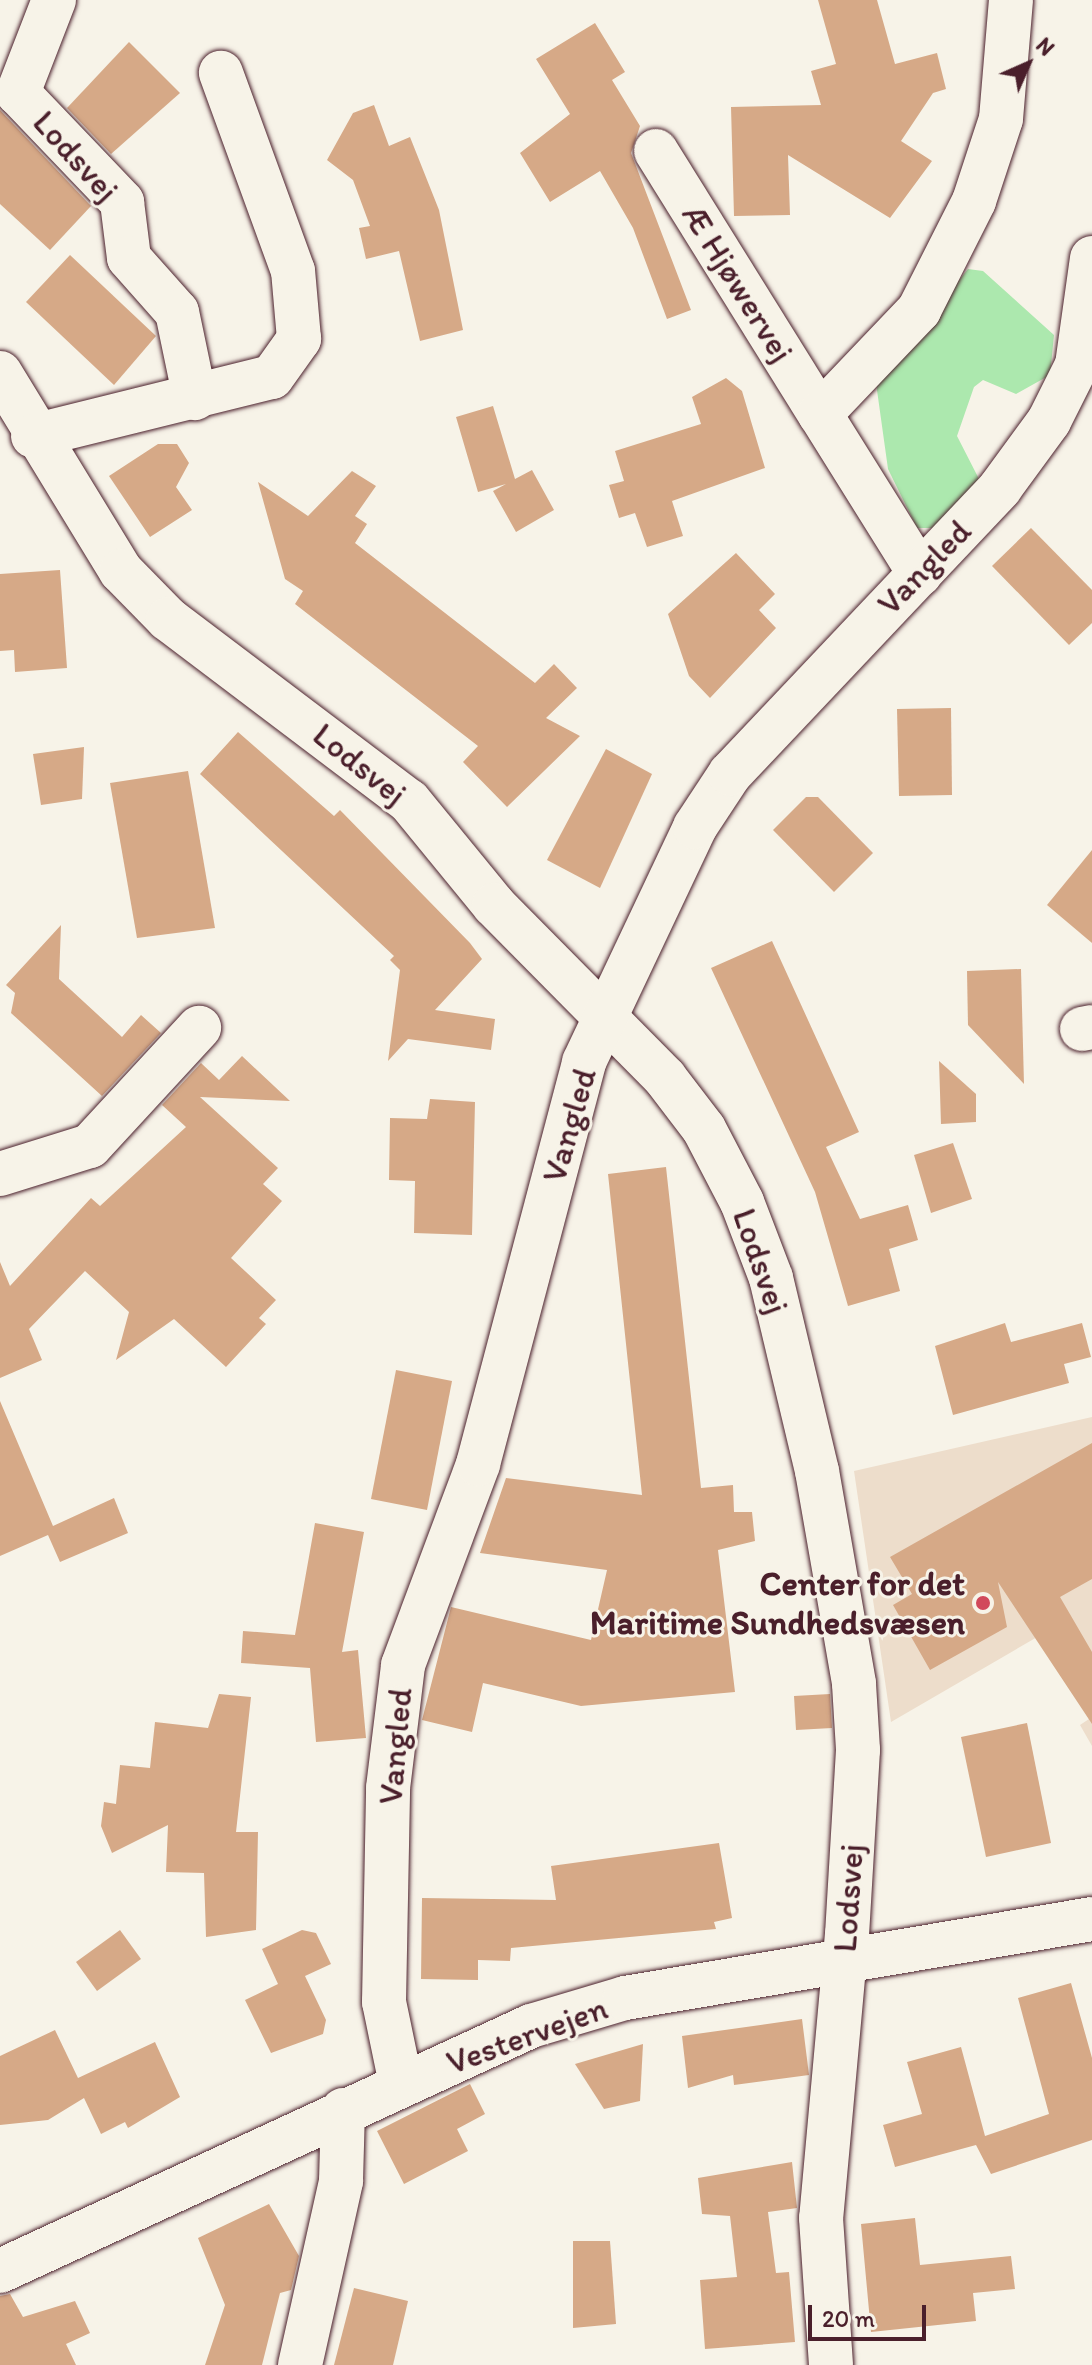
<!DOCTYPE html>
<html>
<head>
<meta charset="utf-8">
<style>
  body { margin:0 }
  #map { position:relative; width:1092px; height:2365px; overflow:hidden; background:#f7f3e8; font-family:Itim,sans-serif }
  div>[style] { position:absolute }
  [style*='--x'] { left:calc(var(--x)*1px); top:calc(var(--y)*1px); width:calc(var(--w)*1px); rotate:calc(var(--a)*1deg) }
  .built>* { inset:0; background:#edddcb }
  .green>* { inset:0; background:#ace8ae }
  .building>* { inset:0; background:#d6a987 }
  .roads { filter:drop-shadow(0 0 2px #4a1f2b) drop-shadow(0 0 2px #4a1f2b) }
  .minor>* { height:44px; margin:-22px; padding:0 22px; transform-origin:22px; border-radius:22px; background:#f7f3e8 }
  .dots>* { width:22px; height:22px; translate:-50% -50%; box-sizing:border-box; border:4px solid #f7f3e8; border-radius:50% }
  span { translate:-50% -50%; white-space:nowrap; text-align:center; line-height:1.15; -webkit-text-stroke:6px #f7f3e8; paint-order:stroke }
  .street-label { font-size:34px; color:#4a1f2b }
  .poi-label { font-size:34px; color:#4a1f2b; font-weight:700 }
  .right { translate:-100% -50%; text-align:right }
  .north { position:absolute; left:988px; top:24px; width:80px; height:80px; -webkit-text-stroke:6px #f7f3e8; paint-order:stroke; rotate:45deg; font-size:22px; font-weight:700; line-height:32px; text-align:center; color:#4a1f2b }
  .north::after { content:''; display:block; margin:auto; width:28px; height:36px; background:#4a1f2b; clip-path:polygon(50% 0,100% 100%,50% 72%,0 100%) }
  .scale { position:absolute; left:808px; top:2305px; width:118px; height:36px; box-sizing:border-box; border:4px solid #4a1f2b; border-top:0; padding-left:10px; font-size:24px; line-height:28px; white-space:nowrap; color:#4a1f2b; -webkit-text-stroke:6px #f7f3e8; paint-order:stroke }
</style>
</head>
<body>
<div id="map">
  <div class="built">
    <div style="clip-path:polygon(1092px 1417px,1092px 1746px,1080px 1725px,1089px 1719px,1039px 1636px,891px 1722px,854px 1471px)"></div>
  </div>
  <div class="green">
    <div style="clip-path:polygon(968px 269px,983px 271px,1054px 335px,1050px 375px,1016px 394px,983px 380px,974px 387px,957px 436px,979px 479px,936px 528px,917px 528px,888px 469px,876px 383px)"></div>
  </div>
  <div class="building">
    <div style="clip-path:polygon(818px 0,877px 0,895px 64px,937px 53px,946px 89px,933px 93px,901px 141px,932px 161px,890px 218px,788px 155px,790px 215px,734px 216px,731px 107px,821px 105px,811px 71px,836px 64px)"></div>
    <div style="clip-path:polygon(595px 23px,625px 72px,612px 80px,640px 126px,631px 153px,691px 310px,667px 319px,633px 228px,600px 171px,550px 202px,520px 153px,570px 114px,536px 59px)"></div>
    <div style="clip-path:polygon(129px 42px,180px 93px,111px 154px,67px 108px)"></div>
    <div style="clip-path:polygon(374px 105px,389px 146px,410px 137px,439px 210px,463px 330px,420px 341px,399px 251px,366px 259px,359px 228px,370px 226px,353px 180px,327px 160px,353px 113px)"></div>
    <div style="clip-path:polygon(0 110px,91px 206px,50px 250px,0 204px)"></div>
    <div style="clip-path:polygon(70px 255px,156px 336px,114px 385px,26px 302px)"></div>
    <div style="clip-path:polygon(726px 378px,742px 391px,765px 468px,672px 501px,683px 536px,647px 547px,635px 513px,619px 518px,609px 485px,624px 481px,615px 451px,701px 424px,692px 397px)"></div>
    <div style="clip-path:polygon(493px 406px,515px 479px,532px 470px,554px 510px,516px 532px,493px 491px,506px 484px,478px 492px,456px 417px)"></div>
    <div style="clip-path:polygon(158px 444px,177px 444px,189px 463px,176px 487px,192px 510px,150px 537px,109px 476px)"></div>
    <div style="clip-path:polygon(352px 471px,376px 486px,355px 516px,367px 524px,355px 543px,535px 683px,554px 664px,577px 688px,546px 718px,580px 736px,507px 807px,463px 762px,478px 746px,295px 604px,303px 591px,285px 579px,258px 482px,308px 516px)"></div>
    <div style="clip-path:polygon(1031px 528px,1092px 590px,1092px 623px,1069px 645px,992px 566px)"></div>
    <div style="clip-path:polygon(736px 553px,775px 594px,759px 610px,776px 628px,710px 698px,689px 676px,668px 614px)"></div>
    <div style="clip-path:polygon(60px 570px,67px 668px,15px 672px,14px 650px,0 651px,0 574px)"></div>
    <div style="clip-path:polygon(951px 708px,952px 795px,899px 796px,897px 709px)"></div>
    <div style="clip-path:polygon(238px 732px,334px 816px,340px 810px,470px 943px,482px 959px,435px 1010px,495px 1019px,491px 1050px,408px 1039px,388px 1061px,400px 970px,390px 960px,394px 956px,200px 774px)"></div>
    <div style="clip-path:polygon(84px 747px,82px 799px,41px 805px,33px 754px)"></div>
    <div style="clip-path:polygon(606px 749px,652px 774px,600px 888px,547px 860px)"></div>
    <div style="clip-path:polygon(188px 771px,215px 928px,137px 938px,110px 783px)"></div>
    <div style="clip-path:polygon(806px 797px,818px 797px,873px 853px,834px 892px,773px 830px)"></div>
    <div style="clip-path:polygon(1092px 850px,1092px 943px,1047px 905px)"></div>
    <div style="clip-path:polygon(61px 925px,59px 979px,122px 1037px,141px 1015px,161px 1033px,102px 1096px,11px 1013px,15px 993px,6px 985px)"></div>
    <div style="clip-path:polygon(772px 941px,859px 1132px,826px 1147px,860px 1219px,908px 1205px,918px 1240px,889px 1249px,900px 1291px,848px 1306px,815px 1192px,711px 968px)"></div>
    <div style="clip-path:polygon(1021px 969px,1024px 1084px,968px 1025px,967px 971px)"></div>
    <div style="clip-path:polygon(242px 1056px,290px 1101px,200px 1097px,278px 1168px,263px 1184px,282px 1201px,231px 1258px,276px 1300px,259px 1318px,266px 1324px,226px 1367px,174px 1319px,116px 1360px,129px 1312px,85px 1271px,29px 1329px,42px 1360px,0 1378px,0 1262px,10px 1286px,91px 1198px,100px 1206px,186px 1127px,162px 1105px,201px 1063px,219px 1080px)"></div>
    <div style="clip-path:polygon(939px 1061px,976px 1094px,976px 1122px,941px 1124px)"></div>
    <div style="clip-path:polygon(430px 1099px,475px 1102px,472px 1235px,414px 1233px,415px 1181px,389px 1180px,390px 1118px,427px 1119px)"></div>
    <div style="clip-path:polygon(953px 1143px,972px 1199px,931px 1213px,914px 1155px)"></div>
    <div style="clip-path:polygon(666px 1167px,701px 1488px,733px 1485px,734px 1512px,752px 1512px,755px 1541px,718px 1550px,735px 1692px,581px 1706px,483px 1683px,472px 1732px,422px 1720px,451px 1607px,591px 1640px,607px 1570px,480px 1553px,506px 1478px,642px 1495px,608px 1174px)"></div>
    <div style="clip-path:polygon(1005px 1323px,1011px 1342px,1082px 1323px,1091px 1357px,1064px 1364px,1069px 1383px,953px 1415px,935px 1346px)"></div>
    <div style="clip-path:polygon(396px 1370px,452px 1381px,427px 1510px,371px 1499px)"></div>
    <div style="clip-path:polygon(0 1401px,53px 1526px,114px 1498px,128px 1533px,60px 1562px,48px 1535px,0 1556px)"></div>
    <div style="clip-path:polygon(1092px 1443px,1092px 1579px,1060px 1597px,1092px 1652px,1092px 1724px,998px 1582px,1007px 1627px,930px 1670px,893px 1605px,912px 1594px,890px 1557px)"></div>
    <div style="clip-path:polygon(315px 1523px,364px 1532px,342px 1652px,358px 1650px,366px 1738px,316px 1742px,310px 1668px,241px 1663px,243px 1631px,295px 1635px)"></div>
    <div style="clip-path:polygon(219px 1694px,251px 1697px,236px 1832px,258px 1832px,256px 1930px,206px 1937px,204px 1873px,166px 1872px,168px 1825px,112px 1853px,101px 1826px,104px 1802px,116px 1804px,120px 1765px,150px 1768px,155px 1722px,208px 1728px)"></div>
    <div style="clip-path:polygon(830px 1694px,832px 1728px,796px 1730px,794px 1696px)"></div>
    <div style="clip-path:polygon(1027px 1723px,1051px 1843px,986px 1857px,961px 1737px)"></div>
    <div style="clip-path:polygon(719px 1843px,732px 1918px,714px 1922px,716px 1929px,511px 1948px,510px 1961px,478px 1960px,478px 1980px,421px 1979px,422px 1898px,556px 1900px,551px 1866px)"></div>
    <div style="clip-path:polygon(120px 1930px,141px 1959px,97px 1991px,76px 1962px)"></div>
    <div style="clip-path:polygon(302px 1930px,316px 1933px,331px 1964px,305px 1976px,326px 2020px,323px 2034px,271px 2053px,245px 2000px,278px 1984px,262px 1949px)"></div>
    <div style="clip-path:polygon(1071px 1983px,1092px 2058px,1092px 2140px,991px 2174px,976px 2145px,895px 2167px,883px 2125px,922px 2114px,907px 2062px,961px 2047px,985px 2136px,1049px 2114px,1018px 1998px)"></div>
    <div style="clip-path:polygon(802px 2019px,809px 2075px,734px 2085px,733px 2075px,688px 2088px,682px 2036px)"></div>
    <div style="clip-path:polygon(55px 2030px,78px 2078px,155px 2042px,180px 2097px,128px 2128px,125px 2122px,101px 2134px,84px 2098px,48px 2120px,0 2125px,0 2056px)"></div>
    <div style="clip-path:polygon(643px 2044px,640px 2101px,604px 2109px,575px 2064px)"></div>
    <div style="clip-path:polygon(470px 2084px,485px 2114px,457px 2129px,468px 2151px,404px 2184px,377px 2131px)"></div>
    <div style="clip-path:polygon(792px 2162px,797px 2208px,768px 2212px,776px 2273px,789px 2272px,795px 2342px,705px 2349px,700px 2280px,737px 2277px,730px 2216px,702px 2214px,698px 2178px)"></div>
    <div style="clip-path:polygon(269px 2204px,299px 2256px,291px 2290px,280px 2293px,262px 2365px,205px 2365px,225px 2305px,198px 2238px)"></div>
    <div style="clip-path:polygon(915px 2218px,920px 2265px,1011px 2256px,1015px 2289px,973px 2293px,976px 2321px,871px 2332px,861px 2224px)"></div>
    <div style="clip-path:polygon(573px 2241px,610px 2241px,616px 2324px,573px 2328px)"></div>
    <div style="clip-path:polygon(354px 2288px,408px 2301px,393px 2365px,334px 2365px)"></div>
    <div style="clip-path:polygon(10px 2294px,23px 2317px,75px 2301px,90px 2333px,66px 2344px,76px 2365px,0 2365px,0 2296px)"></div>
  </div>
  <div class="roads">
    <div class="minor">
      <div style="--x:54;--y:0;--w:100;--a:111.2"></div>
      <div style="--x:18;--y:93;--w:151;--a:46.3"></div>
      <div style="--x:122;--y:202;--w:56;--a:82.9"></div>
      <div style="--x:129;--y:258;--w:72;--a:48.4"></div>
      <div style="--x:177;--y:312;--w:88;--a:78.2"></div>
      <div style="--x:656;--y:151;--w:310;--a:58.1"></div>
      <div style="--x:0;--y:373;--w:232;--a:58.6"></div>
      <div style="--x:121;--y:571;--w:67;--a:45.6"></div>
      <div style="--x:168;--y:619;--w:302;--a:37.1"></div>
      <div style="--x:409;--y:801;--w:134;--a:50.7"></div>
      <div style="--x:494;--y:905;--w:243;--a:45.3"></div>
      <div style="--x:665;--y:1078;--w:64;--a:52.6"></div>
      <div style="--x:704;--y:1129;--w:82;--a:62.5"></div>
      <div style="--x:742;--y:1202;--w:81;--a:69.1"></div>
      <div style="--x:771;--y:1278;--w:198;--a:76.6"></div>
      <div style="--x:817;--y:1471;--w:216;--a:80.1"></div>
      <div style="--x:854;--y:1684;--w:66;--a:86.5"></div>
      <div style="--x:858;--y:1750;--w:184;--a:93.4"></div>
      <div style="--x:847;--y:1934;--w:285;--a:95.2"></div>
      <div style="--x:821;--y:2218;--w:147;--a:86.1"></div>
      <div style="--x:33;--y:436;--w:246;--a:-13.9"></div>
      <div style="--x:272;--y:377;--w:47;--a:-54.6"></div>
      <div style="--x:299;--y:339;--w:68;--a:-95"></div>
      <div style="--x:293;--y:271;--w:211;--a:-110"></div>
      <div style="--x:920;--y:574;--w:189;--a:-122"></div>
      <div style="--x:820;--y:414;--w:144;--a:-46.4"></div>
      <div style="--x:919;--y:310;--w:122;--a:-63.2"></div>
      <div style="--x:974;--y:201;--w:86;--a:-71.8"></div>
      <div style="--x:1001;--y:119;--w:119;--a:-85.2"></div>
      <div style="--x:1082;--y:1029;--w:10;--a:-11"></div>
      <div style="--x:0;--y:1174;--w:94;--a:-17.3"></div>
      <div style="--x:90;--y:1146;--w:161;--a:-47.3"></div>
      <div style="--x:401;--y:2084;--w:84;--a:-101.7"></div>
      <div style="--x:384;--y:2002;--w:214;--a:-88.9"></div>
      <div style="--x:388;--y:1788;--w:124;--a:-83"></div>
      <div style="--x:403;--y:1665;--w:215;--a:-69.5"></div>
      <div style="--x:478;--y:1464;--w:416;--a:-75.2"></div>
      <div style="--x:584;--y:1062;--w:260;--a:-64.7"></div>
      <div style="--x:695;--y:827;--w:64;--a:-56.6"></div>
      <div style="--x:730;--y:774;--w:393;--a:-46.6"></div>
      <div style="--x:1000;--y:488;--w:83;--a:-53.8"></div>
      <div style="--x:1049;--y:421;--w:63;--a:-63.4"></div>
      <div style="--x:1077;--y:365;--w:108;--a:-82"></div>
      <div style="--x:0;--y:2271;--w:585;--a:-24.77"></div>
      <div style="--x:531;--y:2026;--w:98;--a:-16.6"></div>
      <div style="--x:625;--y:1998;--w:474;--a:-9.6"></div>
      <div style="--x:300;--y:2365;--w:189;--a:-77.4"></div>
      <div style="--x:341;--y:2181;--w:71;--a:-88.4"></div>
    </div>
  </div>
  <div class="dots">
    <div style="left:983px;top:1603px;background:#d1495b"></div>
  </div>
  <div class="street-label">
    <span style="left:76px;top:156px;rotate:48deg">Lodsvej</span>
    <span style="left:738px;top:283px;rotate:58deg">Æ Hjøwervej</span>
    <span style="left:924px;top:567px;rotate:-46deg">Vangled</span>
    <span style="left:360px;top:764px;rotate:39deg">Lodsvej</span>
    <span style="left:569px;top:1125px;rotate:-74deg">Vangled</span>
    <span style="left:761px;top:1261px;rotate:71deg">Lodsvej</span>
    <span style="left:395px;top:1746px;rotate:-85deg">Vangled</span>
    <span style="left:848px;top:1898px;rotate:-86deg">Lodsvej</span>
    <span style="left:527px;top:2035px;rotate:-20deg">Vestervejen</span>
  </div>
  <div class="poi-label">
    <span class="right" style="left:965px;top:1603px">Center for det<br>Maritime Sundhedsvæsen</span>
  </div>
  <div class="north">N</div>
  <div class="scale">20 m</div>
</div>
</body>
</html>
